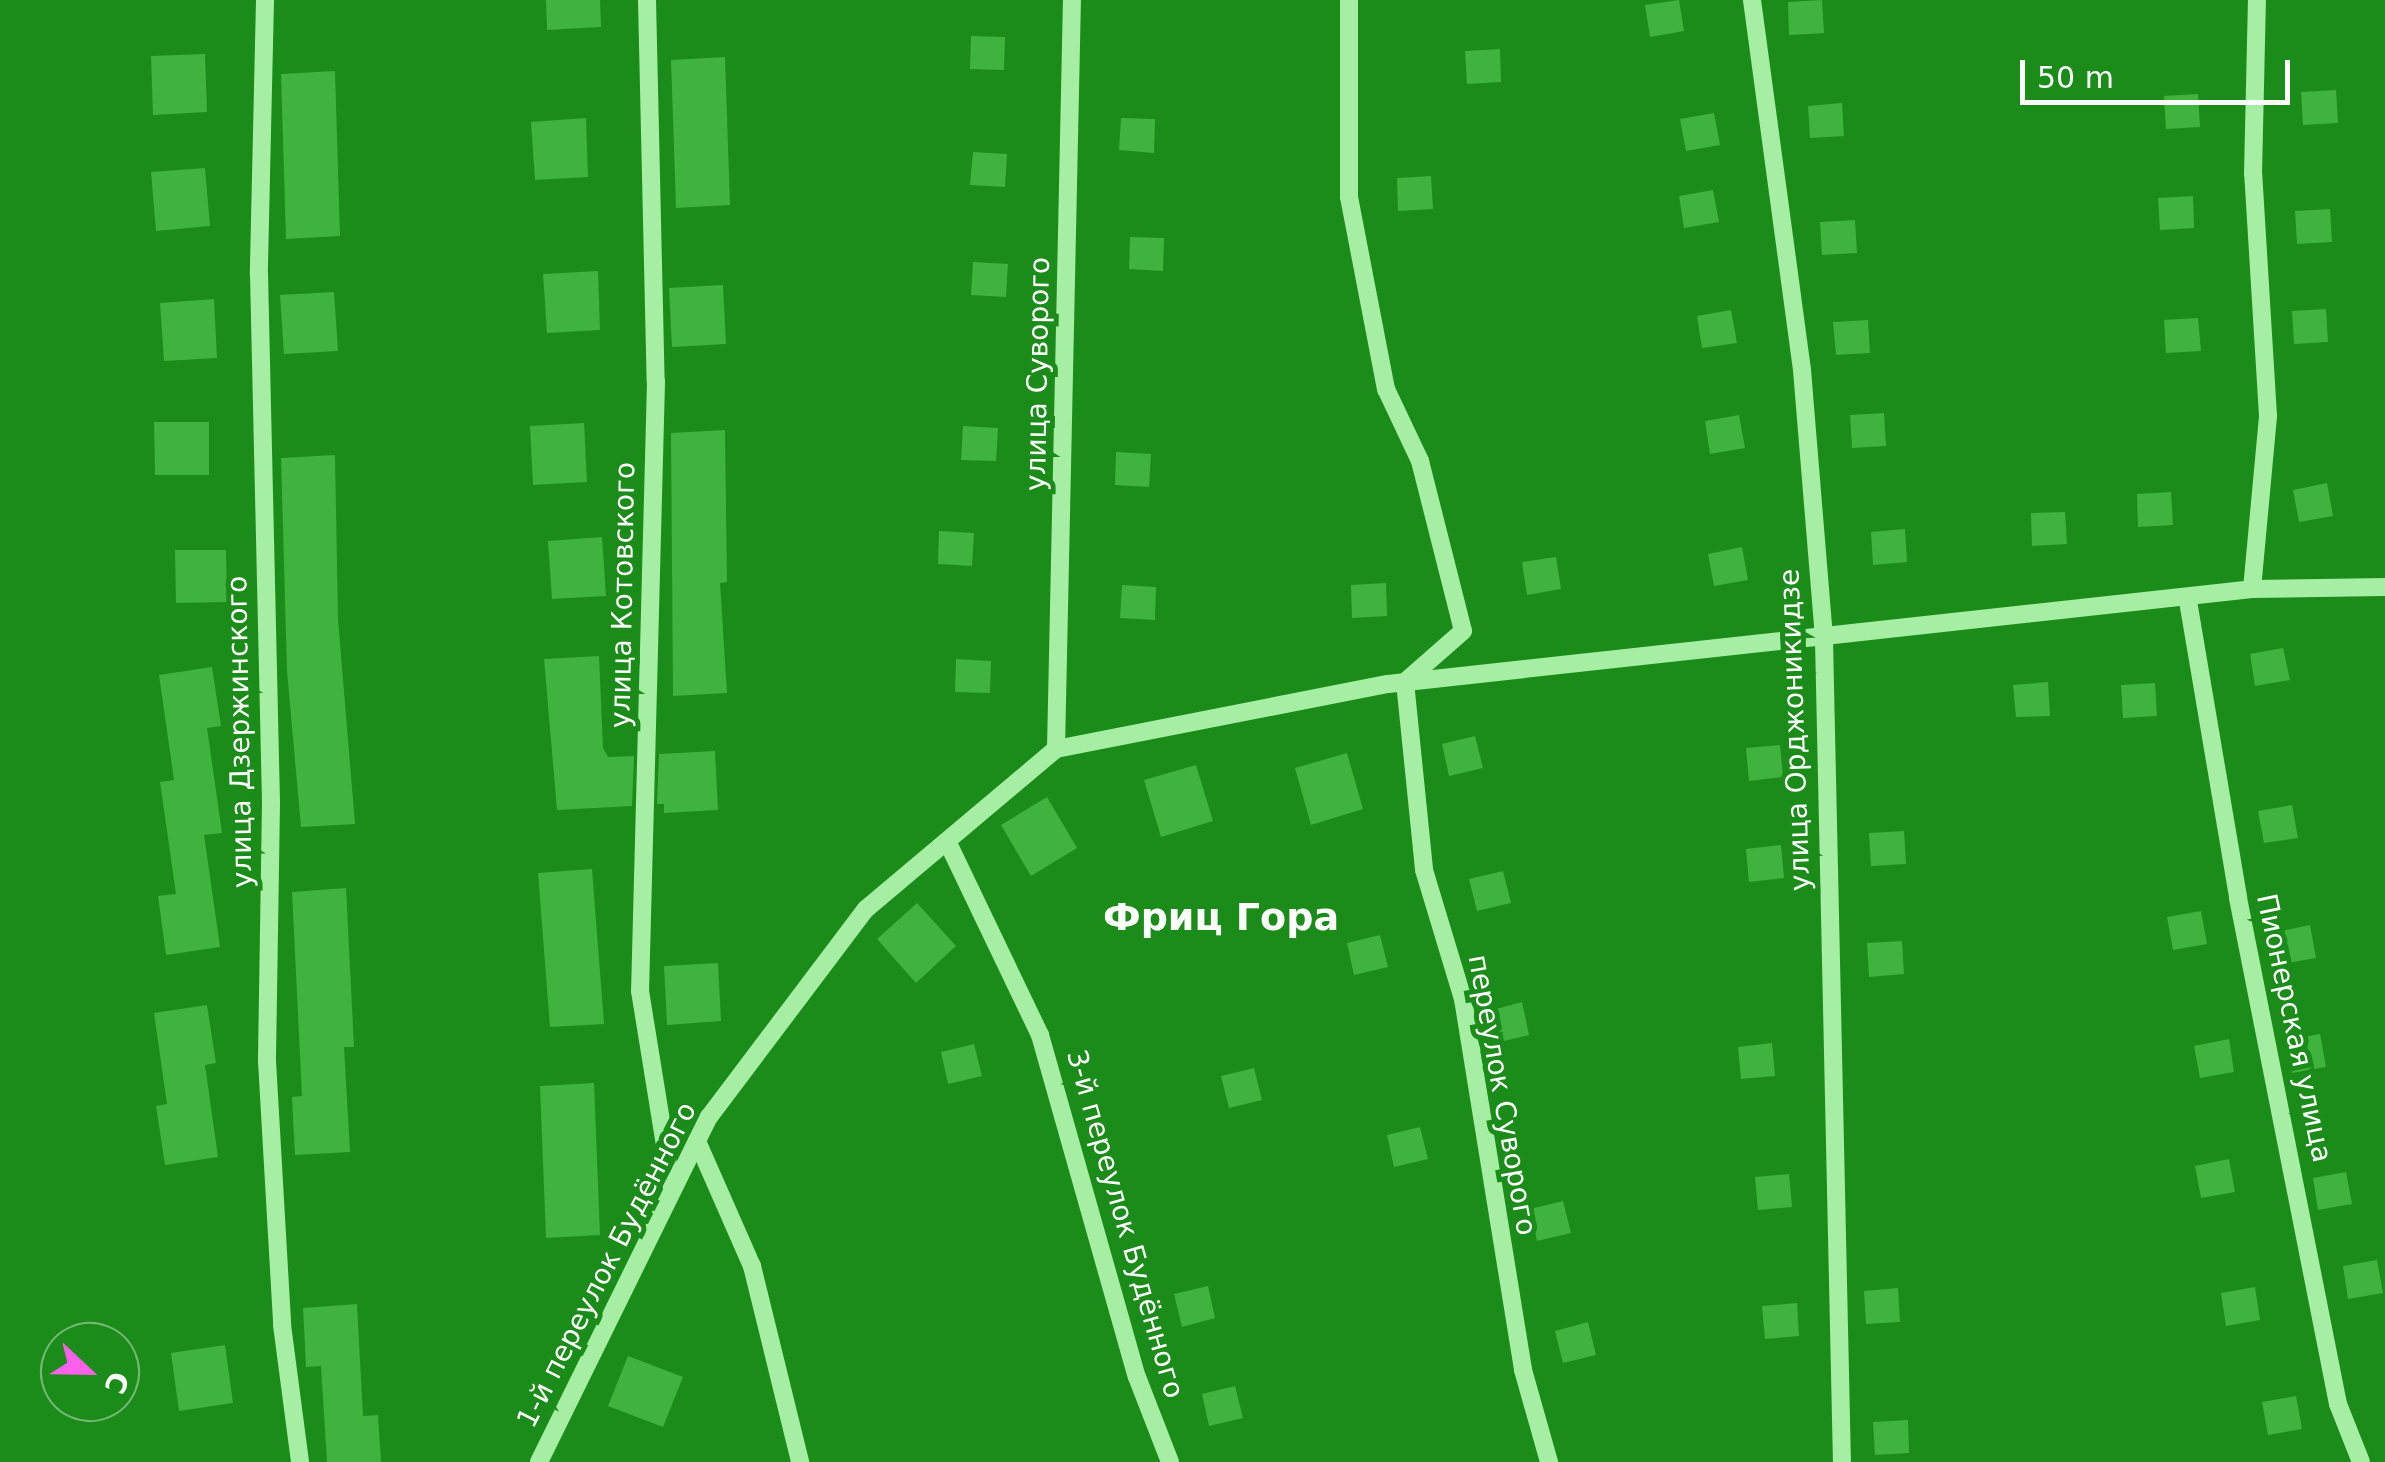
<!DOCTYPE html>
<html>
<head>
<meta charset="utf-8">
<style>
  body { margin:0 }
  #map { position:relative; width:2385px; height:1462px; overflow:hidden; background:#1b8b19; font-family:"DejaVu Sans",sans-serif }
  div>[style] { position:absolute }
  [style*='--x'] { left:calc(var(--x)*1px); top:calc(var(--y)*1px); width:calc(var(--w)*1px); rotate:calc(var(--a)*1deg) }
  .building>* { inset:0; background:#40b23e }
  .minor>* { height:18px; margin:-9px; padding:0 9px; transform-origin:9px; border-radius:9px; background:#a6eea3 }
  span { translate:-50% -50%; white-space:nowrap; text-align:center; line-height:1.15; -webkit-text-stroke:10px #1b8b19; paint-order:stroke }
  .street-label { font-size:28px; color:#fff }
  .district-label { font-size:38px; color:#fff; font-weight:700 }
  .north { position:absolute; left:40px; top:1322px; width:100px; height:100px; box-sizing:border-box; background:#1b8b19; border:2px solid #76b975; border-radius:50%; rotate:112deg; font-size:28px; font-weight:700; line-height:40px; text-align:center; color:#fff }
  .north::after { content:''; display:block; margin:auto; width:35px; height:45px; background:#ff60eb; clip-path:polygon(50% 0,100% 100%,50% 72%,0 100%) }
  .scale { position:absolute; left:2020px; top:60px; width:270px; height:45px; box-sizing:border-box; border:5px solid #fff; border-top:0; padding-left:12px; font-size:30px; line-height:35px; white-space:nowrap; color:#fff; -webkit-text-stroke:8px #1b8b19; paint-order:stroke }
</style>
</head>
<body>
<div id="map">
  <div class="building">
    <div style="clip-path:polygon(546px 0,600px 0,601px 27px,547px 30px)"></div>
    <div style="clip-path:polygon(1679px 0,1684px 31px,1650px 37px,1645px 5px)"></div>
    <div style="clip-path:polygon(1822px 0,1824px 33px,1789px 35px,1788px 2px)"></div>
    <div style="clip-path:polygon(971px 36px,1005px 37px,1004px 70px,970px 69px)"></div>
    <div style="clip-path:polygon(1500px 49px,1501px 82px,1467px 84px,1465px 51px)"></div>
    <div style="clip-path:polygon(205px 54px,207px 112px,153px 115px,151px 56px)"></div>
    <div style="clip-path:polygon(725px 57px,730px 205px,676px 208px,671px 60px)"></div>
    <div style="clip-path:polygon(335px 71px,340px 236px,286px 239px,281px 74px)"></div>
    <div style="clip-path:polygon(2336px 90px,2338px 123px,2303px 125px,2301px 92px)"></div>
    <div style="clip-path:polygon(2198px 94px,2200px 127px,2166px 129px,2164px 96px)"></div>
    <div style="clip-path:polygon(1842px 103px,1844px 136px,1810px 138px,1808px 106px)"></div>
    <div style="clip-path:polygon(1714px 113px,1720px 145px,1686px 151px,1680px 119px)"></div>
    <div style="clip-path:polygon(586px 118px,588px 177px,535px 180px,531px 122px)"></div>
    <div style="clip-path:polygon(1121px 118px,1155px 119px,1154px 153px,1119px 150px)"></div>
    <div style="clip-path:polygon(973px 152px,1007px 154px,1005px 187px,970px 185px)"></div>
    <div style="clip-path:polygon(205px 168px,210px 226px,156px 231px,151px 172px)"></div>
    <div style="clip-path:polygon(1431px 176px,1433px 209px,1398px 211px,1397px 178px)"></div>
    <div style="clip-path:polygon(1713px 190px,1719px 222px,1684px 228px,1679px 196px)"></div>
    <div style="clip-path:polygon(2193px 196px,2194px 228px,2160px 230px,2158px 198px)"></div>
    <div style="clip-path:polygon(2330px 209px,2332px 242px,2297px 244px,2295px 211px)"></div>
    <div style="clip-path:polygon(1855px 220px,1857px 253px,1822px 255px,1820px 222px)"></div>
    <div style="clip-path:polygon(1130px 237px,1164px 238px,1163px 271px,1129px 269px)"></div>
    <div style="clip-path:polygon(973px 262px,1008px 264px,1006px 297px,971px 295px)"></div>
    <div style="clip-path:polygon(598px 271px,600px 330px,547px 333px,543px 274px)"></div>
    <div style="clip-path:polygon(723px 285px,726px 344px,672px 347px,669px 288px)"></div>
    <div style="clip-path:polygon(334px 292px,338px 351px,284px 354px,280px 295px)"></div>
    <div style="clip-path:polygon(214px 299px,217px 358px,164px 361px,160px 303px)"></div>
    <div style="clip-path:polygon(2326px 309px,2328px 342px,2294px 344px,2292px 311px)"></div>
    <div style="clip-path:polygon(1731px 310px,1737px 343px,1702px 348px,1697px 316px)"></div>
    <div style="clip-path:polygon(2198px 318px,2201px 351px,2166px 353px,2164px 320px)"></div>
    <div style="clip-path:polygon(1868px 320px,1870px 353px,1836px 355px,1833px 322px)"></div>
    <div style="clip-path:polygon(1884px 413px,1886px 446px,1852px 448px,1850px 415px)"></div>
    <div style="clip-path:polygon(1739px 415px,1745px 448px,1710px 454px,1705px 421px)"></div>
    <div style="clip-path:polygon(154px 422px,209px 422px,209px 475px,155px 475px)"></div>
    <div style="clip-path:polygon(584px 423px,587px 482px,533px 485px,530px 426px)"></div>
    <div style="clip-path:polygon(963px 426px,998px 428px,996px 461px,961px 460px)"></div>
    <div style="clip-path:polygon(725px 430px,727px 582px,720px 583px,727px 693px,673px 696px,671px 433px)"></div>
    <div style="clip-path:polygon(1116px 452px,1151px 454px,1149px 487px,1115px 485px)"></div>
    <div style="clip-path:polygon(335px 455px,338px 619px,355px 824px,301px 827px,287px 671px,281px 458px)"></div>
    <div style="clip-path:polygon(2327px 483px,2333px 516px,2299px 522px,2293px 490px)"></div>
    <div style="clip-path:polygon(2171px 492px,2173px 525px,2138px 527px,2137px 494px)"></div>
    <div style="clip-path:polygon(2065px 512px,2067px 544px,2032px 546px,2031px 513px)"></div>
    <div style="clip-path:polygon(1905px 529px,1907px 562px,1873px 565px,1871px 532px)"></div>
    <div style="clip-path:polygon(939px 531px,974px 533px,972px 566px,938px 564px)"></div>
    <div style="clip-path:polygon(602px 537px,606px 596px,552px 599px,548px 541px)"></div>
    <div style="clip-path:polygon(1742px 547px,1748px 580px,1714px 586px,1708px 554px)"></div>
    <div style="clip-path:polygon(175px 550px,226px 550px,227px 602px,176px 603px)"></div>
    <div style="clip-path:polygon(1556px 557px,1561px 589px,1527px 595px,1522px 562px)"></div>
    <div style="clip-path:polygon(1386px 583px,1387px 616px,1352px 618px,1351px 585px)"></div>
    <div style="clip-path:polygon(1122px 585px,1156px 587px,1155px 620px,1120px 618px)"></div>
    <div style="clip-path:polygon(2283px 648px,2290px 680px,2255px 686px,2250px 654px)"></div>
    <div style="clip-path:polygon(599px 656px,603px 748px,608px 757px,634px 756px,632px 806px,557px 810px,544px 659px)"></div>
    <div style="clip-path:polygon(956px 659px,991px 661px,990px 693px,955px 692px)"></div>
    <div style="clip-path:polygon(212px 667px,221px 726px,207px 728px,222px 833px,204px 835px,220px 947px,166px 955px,158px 896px,176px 894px,160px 782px,174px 780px,159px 675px)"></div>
    <div style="clip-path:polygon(2048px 682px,2050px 716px,2016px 717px,2013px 685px)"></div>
    <div style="clip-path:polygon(2155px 683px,2157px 716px,2123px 718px,2121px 685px)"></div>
    <div style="clip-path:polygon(1475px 736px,1483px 768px,1449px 776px,1442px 744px)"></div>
    <div style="clip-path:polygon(1780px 745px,1783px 777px,1749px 781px,1746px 748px)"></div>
    <div style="clip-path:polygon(715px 751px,718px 810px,664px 813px,664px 804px,657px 804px,659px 754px)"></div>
    <div style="clip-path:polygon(1347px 753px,1363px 809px,1311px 825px,1295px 768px)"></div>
    <div style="clip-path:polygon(1196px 765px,1213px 821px,1161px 837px,1144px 780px)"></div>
    <div style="clip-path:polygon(1047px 797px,1077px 848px,1031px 876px,1001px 825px)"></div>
    <div style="clip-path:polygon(2292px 805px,2298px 838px,2264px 843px,2258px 811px)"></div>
    <div style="clip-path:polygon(1904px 831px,1906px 864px,1871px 866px,1869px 833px)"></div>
    <div style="clip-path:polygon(1781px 845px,1784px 878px,1749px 882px,1746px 849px)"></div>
    <div style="clip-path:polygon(592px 869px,604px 1024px,550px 1027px,538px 873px)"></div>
    <div style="clip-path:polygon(1503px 871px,1511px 903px,1477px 911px,1469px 879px)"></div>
    <div style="clip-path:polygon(346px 888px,354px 1047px,344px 1047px,350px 1152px,295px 1155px,292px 1097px,302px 1096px,292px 892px)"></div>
    <div style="clip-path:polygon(917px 903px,956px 946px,916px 983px,877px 939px)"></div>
    <div style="clip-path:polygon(2201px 911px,2207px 944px,2173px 950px,2167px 917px)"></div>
    <div style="clip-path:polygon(2310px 925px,2316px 958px,2282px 964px,2276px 932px)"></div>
    <div style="clip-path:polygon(1380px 935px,1388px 967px,1354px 975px,1347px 943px)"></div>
    <div style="clip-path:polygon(1902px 941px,1904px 974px,1869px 977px,1867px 943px)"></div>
    <div style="clip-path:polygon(718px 963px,721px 1021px,667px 1025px,664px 966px)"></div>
    <div style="clip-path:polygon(1522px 1002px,1529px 1035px,1496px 1043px,1489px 1011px)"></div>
    <div style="clip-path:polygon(207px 1005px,216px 1063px,205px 1065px,218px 1157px,165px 1165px,156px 1106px,167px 1104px,154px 1013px)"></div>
    <div style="clip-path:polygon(2320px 1034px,2326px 1067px,2292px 1073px,2286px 1040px)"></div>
    <div style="clip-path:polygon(2229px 1039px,2234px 1072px,2200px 1078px,2194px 1046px)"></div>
    <div style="clip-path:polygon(1772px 1043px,1775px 1076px,1741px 1079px,1738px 1047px)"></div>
    <div style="clip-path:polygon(974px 1044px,982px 1076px,948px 1084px,941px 1052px)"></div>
    <div style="clip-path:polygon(1254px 1068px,1262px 1100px,1229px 1108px,1221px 1076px)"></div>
    <div style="clip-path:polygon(594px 1083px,600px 1235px,546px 1238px,540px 1086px)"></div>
    <div style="clip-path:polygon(1420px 1127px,1428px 1159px,1394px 1167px,1387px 1135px)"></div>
    <div style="clip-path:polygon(2229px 1159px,2235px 1192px,2201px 1198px,2195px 1166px)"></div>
    <div style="clip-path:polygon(2346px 1172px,2352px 1204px,2318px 1210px,2313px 1178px)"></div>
    <div style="clip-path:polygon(1789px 1174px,1792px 1207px,1758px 1210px,1755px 1177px)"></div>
    <div style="clip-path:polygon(1563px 1201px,1571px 1233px,1537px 1241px,1530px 1209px)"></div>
    <div style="clip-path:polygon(2377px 1260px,2383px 1293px,2348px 1299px,2343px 1266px)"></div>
    <div style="clip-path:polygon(1208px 1286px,1215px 1318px,1182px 1327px,1174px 1294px)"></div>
    <div style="clip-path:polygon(2255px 1287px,2260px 1320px,2226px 1326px,2221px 1293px)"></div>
    <div style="clip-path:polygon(1898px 1288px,1900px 1322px,1866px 1324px,1864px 1291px)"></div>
    <div style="clip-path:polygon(1797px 1303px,1799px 1336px,1765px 1339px,1762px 1306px)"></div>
    <div style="clip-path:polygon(357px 1304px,363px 1416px,378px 1415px,381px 1462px,327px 1462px,321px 1366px,306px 1367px,303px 1308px)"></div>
    <div style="clip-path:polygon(1588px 1322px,1596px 1355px,1563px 1363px,1555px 1331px)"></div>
    <div style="clip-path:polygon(225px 1345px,233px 1403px,179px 1411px,171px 1353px)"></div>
    <div style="clip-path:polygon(628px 1356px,683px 1377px,663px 1427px,608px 1406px)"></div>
    <div style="clip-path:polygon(1235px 1386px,1243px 1418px,1209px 1426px,1202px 1394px)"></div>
    <div style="clip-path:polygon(2296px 1396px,2302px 1429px,2268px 1435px,2262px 1402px)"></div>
    <div style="clip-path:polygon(1908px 1420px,1909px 1453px,1875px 1455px,1873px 1422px)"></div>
  </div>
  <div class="minor">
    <div style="--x:265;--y:0;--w:274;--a:91.3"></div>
    <div style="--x:259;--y:274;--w:529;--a:88.7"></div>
    <div style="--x:271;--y:803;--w:258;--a:90.9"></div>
    <div style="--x:267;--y:1061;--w:264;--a:86.7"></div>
    <div style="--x:282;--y:1325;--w:138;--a:82.5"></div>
    <div style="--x:647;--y:0;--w:382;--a:88.7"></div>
    <div style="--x:656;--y:382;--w:609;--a:91.5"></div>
    <div style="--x:640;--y:991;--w:200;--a:80.8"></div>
    <div style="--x:1349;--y:0;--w:197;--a:90"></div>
    <div style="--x:1349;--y:197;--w:196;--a:79.1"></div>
    <div style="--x:1386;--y:389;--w:80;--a:64.7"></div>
    <div style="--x:1420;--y:461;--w:175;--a:75.8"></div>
    <div style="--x:1463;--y:631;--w:77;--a:138.7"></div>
    <div style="--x:1405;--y:682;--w:189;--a:84.2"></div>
    <div style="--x:1424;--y:870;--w:135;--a:73.2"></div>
    <div style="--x:1463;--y:999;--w:376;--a:80.8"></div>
    <div style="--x:1523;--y:1370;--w:96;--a:74.2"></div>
    <div style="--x:1752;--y:0;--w:373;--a:82.3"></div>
    <div style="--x:1802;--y:370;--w:271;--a:85.3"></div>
    <div style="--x:1824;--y:640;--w:822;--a:88.75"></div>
    <div style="--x:2252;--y:589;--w:174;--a:-84.7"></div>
    <div style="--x:2268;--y:416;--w:242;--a:-93.5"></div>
    <div style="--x:2253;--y:174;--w:174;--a:-88.7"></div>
    <div style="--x:2188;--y:601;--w:301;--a:80.4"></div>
    <div style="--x:2238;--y:898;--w:516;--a:78.82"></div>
    <div style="--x:2338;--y:1404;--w:62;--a:68.4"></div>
    <div style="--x:1056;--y:749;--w:749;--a:-88.78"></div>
    <div style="--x:947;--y:841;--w:215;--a:64.4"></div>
    <div style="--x:1040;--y:1035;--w:355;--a:74.2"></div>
    <div style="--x:1137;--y:1377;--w:91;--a:68.8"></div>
    <div style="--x:697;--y:1141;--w:137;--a:66.3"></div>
    <div style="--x:752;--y:1266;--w:202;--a:76.2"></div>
    <div style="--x:539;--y:1462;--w:385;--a:-63.8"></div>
    <div style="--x:709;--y:1117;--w:261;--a:-53"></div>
    <div style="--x:866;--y:909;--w:248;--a:-40.1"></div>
    <div style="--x:1056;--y:749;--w:338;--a:-11.1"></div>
    <div style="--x:1388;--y:684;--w:869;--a:-6.27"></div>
    <div style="--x:2252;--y:589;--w:133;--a:-0.9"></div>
  </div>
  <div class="street-label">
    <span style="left:1038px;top:374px;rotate:-89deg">улица Суворого</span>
    <span style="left:623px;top:595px;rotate:-89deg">улица Котовского</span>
    <span style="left:1795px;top:730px;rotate:-92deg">улица Орджоникидзе</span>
    <span style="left:240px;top:732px;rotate:-91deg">улица Дзержинского</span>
    <span style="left:2294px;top:1028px;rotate:78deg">Пионерская улица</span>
    <span style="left:1502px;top:1095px;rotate:80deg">переулок Суворого</span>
    <span style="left:1125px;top:1224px;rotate:74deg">3-й переулок Будённого</span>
    <span style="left:607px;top:1265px;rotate:-63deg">1-й переулок Будённого</span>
  </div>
  <div class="district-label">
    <span style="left:1221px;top:918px">Фриц Гора</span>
  </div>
  <div class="north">С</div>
  <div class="scale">50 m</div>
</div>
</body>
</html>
